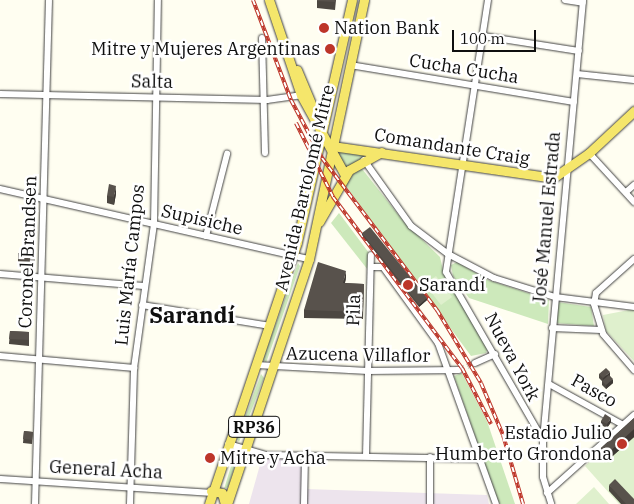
<!DOCTYPE html>
<html>
<head>
<meta charset="utf-8">
<style>
  body { margin:0 }
  #map { position:relative; width:634px; height:504px; overflow:hidden; background:#fffef1; font-family:"IBM Plex Serif",serif }
  div>[style] { position:absolute }
  [style*='--x'] { left:calc(var(--x)*1px); top:calc(var(--y)*1px); width:calc(var(--w)*1px); rotate:calc(var(--a)*1deg) }
  .industrial>* { inset:0; background:#ede4ed }
  .green>* { inset:0; background:#cde9bb }
  .pitch>* { inset:0; background:#dff0cd }
  .minor-tunnel>* { height:6px; margin-top:-3px; transform-origin:0; background:repeating-linear-gradient(90deg,#dbdacf 0 6px,transparent 0 9px) }
  .roads { filter:drop-shadow(0 0 1px #424242) drop-shadow(0 0 1px #424242) }
  .minor>* { height:6px; margin:-3px; padding:0 3px; transform-origin:3px; border-radius:3px; background:#fff }
  .major>* { height:9px; margin:-4.5px; padding:0 4.5px; transform-origin:4.5px; border-radius:4.5px; background:#f5e66b }
  .rail>* { height:4px; margin-top:-2px; transform-origin:0; background:repeating-linear-gradient(90deg,#fff 0 5.5px,#bd3529 0 11px); box-sizing:border-box; border-block:1px solid #bd3529 }
  .wall>* { inset:0; background:#4c4741 }
  .shaded-wall>* { inset:0; background:#3e3935 }
  .building>* { inset:0; background:#58524c }
  .dots>* { width:14px; height:14px; translate:-50% -50%; box-sizing:border-box; border:2px solid #fff; border-radius:50% }
  span { translate:-50% -50%; white-space:nowrap; text-align:center; line-height:1.15; -webkit-text-stroke:5px #fff; paint-order:stroke }
  .shield-label span { padding:1px 4px; background:#fff; border:1px solid; border-radius:4px; -webkit-text-stroke-width:0 }
  .shield-label { font-size:16px; color:#0f0f0f; font-weight:700 }
  .poi-label { font-size:18px; color:#0f0f0f }
  .left { translate:0 -50%; text-align:left }
  .right { translate:-100% -50%; text-align:right }
  .street-label { font-size:18px; color:#0f0f0f }
  .district-label { font-size:22px; color:#0f0f0f; font-weight:700 }
  .scale { position:absolute; left:452px; top:30px; width:84px; height:22px; box-sizing:border-box; border:2px solid #0f0f0f; border-top:0; padding-left:6px; font-size:15px; line-height:18px; white-space:nowrap; color:#0f0f0f; -webkit-text-stroke:4px #fff; paint-order:stroke }
</style>
</head>
<body>
<div id="map">
  <div class="industrial">
    <div style="clip-path:polygon(263px 454px,303px 456px,305px 489px,487px 495px,489px 504px,249px 504px)"></div>
  </div>
  <div class="green">
    <div style="clip-path:polygon(347px 151px,367px 155px,346px 169px,338px 153px)"></div>
    <div style="clip-path:polygon(359px 165px,404px 222px,440px 257px,444px 274px,488px 347px,486px 353px,471px 356px,345px 185px)"></div>
    <div style="clip-path:polygon(339px 213px,369px 253px,368px 270px,331px 223px)"></div>
    <div style="clip-path:polygon(457px 262px,488px 280px,549px 300px,548px 324px,469px 298px,453px 276px,451px 265px)"></div>
    <div style="clip-path:polygon(298px 263px,300px 266px,266px 363px,263px 359px)"></div>
    <div style="clip-path:polygon(557px 302px,591px 307px,594px 326px,555px 323px)"></div>
    <div style="clip-path:polygon(462px 373px,487px 421px,515px 504px,499px 504px,454px 376px)"></div>
    <div style="clip-path:polygon(261px 374px,264px 378px,239px 442px,237px 439px)"></div>
    <div style="clip-path:polygon(236px 450px,239px 453px,228px 487px,224px 489px)"></div>
  </div>
  <div class="pitch">
    <div style="clip-path:polygon(436px 276px,452px 297px,441px 305px,425px 284px)"></div>
    <div style="clip-path:polygon(634px 309px,634px 361px,606px 331px,603px 315px)"></div>
    <div style="clip-path:polygon(634px 421px,634px 504px,619px 504px,585px 466px)"></div>
    <div style="clip-path:polygon(594px 487px,609px 504px,576px 504px)"></div>
  </div>
  <div class="minor-tunnel">
    <div style="--x:459;--y:370;--w:17;--a:-24"></div>
  </div>
  <div class="roads">
    <div class="minor">
      <div style="--x:488;--y:0;--w:275;--a:98.8"></div>
      <div style="--x:446;--y:272;--w:194;--a:60"></div>
      <div style="--x:543;--y:440;--w:37;--a:90"></div>
      <div style="--x:543;--y:477;--w:28;--a:73"></div>
      <div style="--x:565;--y:0;--w:18;--a:9"></div>
      <div style="--x:483;--y:36;--w:97;--a:8.9"></div>
      <div style="--x:262;--y:38;--w:115;--a:88.5"></div>
      <div style="--x:350;--y:65;--w:227;--a:9.4"></div>
      <div style="--x:577;--y:74;--w:57;--a:6"></div>
      <div style="--x:0;--y:94;--w:267;--a:1.3"></div>
      <div style="--x:267;--y:100;--w:34;--a:-8"></div>
      <div style="--x:589;--y:153;--w:67;--a:47.4"></div>
      <div style="--x:364;--y:160;--w:81;--a:54.5"></div>
      <div style="--x:411;--y:226;--w:46;--a:37.1"></div>
      <div style="--x:448;--y:254;--w:52;--a:27.6"></div>
      <div style="--x:494;--y:278;--w:64;--a:17.3"></div>
      <div style="--x:555;--y:297;--w:80;--a:7.2"></div>
      <div style="--x:0;--y:189;--w:317;--a:12.8"></div>
      <div style="--x:626;--y:192;--w:11;--a:-41"></div>
      <div style="--x:206;--y:236;--w:85;--a:-75.6"></div>
      <div style="--x:634;--y:259;--w:51;--a:138.2"></div>
      <div style="--x:596;--y:293;--w:11;--a:100"></div>
      <div style="--x:594;--y:304;--w:31;--a:73"></div>
      <div style="--x:603;--y:334;--w:48;--a:49.3"></div>
      <div style="--x:371;--y:267;--w:12;--a:0"></div>
      <div style="--x:383;--y:267;--w:94;--a:54.1"></div>
      <div style="--x:438;--y:343;--w:171;--a:70.2"></div>
      <div style="--x:0;--y:274;--w:144;--a:4.8"></div>
      <div style="--x:142;--y:305;--w:130;--a:9.3"></div>
      <div style="--x:552;--y:328;--w:49;--a:2.3"></div>
      <div style="--x:0;--y:356;--w:135;--a:5.1"></div>
      <div style="--x:475;--y:363;--w:22;--a:-24"></div>
      <div style="--x:256;--y:365;--w:112;--a:3.1"></div>
      <div style="--x:368;--y:371;--w:91;--a:-0.6"></div>
      <div style="--x:549;--y:384;--w:85;--a:29"></div>
      <div style="--x:543;--y:440;--w:442;--a:-84.8"></div>
      <div style="--x:228;--y:444;--w:40;--a:16"></div>
      <div style="--x:266;--y:455;--w:214;--a:1.1"></div>
      <div style="--x:366;--y:456;--w:201;--a:-88.6"></div>
      <div style="--x:0;--y:479;--w:210;--a:3.8"></div>
      <div style="--x:547;--y:493;--w:117;--a:-41.9"></div>
      <div style="--x:35;--y:504;--w:504;--a:-88.41"></div>
      <div style="--x:130;--y:504;--w:136;--a:-88.3"></div>
      <div style="--x:134;--y:368;--w:145;--a:-82.1"></div>
      <div style="--x:154;--y:224;--w:224;--a:-89"></div>
      <div style="--x:304;--y:504;--w:49;--a:-88.8"></div>
      <div style="--x:430;--y:504;--w:47;--a:-90"></div>
    </div>
    <div class="major">
      <div style="--x:269;--y:0;--w:100;--a:71.4"></div>
      <div style="--x:301;--y:95;--w:91;--a:61.2"></div>
      <div style="--x:297;--y:70;--w:47;--a:67.3"></div>
      <div style="--x:332;--y:146;--w:223;--a:8.2"></div>
      <div style="--x:553;--y:178;--w:44;--a:-34.8"></div>
      <div style="--x:589;--y:153;--w:62;--a:-43"></div>
      <div style="--x:319;--y:222;--w:60;--a:-60"></div>
      <div style="--x:349;--y:170;--w:37;--a:-29"></div>
      <div style="--x:211;--y:491;--w:11;--a:10"></div>
      <div style="--x:222;--y:493;--w:11;--a:75"></div>
      <div style="--x:209;--y:504;--w:276;--a:-71.4"></div>
      <div style="--x:297;--y:242;--w:248;--a:-77.2"></div>
      <div style="--x:227;--y:504;--w:258;--a:-71.5"></div>
      <div style="--x:309;--y:259;--w:265;--a:-78"></div>
    </div>
  </div>
  <div class="rail">
    <div style="--x:253;--y:0;--w:107;--a:69.2"></div>
    <div style="--x:291;--y:100;--w:66;--a:61.9"></div>
    <div style="--x:322;--y:158;--w:191;--a:52.9"></div>
    <div style="--x:437;--y:310;--w:85;--a:58.9"></div>
    <div style="--x:481;--y:383;--w:56;--a:67.1"></div>
    <div style="--x:503;--y:435;--w:72;--a:73.8"></div>
    <div style="--x:296;--y:123;--w:83;--a:63.4"></div>
    <div style="--x:333;--y:197;--w:214;--a:53"></div>
    <div style="--x:462;--y:368;--w:63;--a:62.6"></div>
  </div>
  <div class="wall">
    <div style="clip-path:polygon(317px 0,336px 0,335px 10px,317px 8px)"></div>
    <div style="clip-path:polygon(116px 194px,114px 205px,107px 203px,107px 196px)"></div>
    <div style="clip-path:polygon(362px 233px,427px 300px,419px 307px,362px 235px)"></div>
    <div style="clip-path:polygon(18px 253px,35px 254px,35px 265px,18px 264px)"></div>
    <div style="clip-path:polygon(346px 278px,345px 283px,364px 284px,363px 319px,304px 318px,304px 310px)"></div>
    <div style="clip-path:polygon(10px 331px,29px 332px,29px 346px,9px 344px)"></div>
    <div style="clip-path:polygon(599px 374px,610px 376px,613px 383px,606px 389px,602px 385px,602px 381px,599px 378px)"></div>
    <div style="clip-path:polygon(595px 395px,605px 396px,601px 403px,595px 399px)"></div>
    <div style="clip-path:polygon(634px 418px,634px 437px,607px 461px,601px 455px,601px 448px)"></div>
    <div style="clip-path:polygon(601px 421px,611px 422px,607px 428px,601px 425px)"></div>
    <div style="clip-path:polygon(24px 431px,33px 432px,32px 444px,23px 443px)"></div>
    <div style="clip-path:polygon(609px 485px,634px 504px,621px 504px,609px 491px)"></div>
  </div>
  <div class="shaded-wall">
    <div style="clip-path:polygon(116px 186px,116px 194px,114px 205px,114px 197px)"></div>
    <div style="clip-path:polygon(346px 271px,346px 278px,343px 290px,343px 283px)"></div>
    <div style="clip-path:polygon(427px 298px,427px 300px,419px 307px,419px 305px)"></div>
    <div style="clip-path:polygon(610px 372px,610px 376px,603px 382px,603px 378px)"></div>
    <div style="clip-path:polygon(613px 379px,613px 383px,606px 389px,606px 385px)"></div>
    <div style="clip-path:polygon(605px 392px,605px 396px,601px 403px,601px 399px)"></div>
    <div style="clip-path:polygon(611px 418px,611px 422px,607px 428px,607px 424px)"></div>
    <div style="clip-path:polygon(634px 429px,634px 437px,607px 461px,607px 454px)"></div>
  </div>
  <div class="building">
    <div style="clip-path:polygon(317px 0,336px 0,335px 2px,317px 1px)"></div>
    <div style="clip-path:polygon(109px 184px,116px 186px,114px 197px,107px 196px)"></div>
    <div style="clip-path:polygon(370px 227px,427px 298px,419px 305px,362px 233px)"></div>
    <div style="clip-path:polygon(18px 253px,35px 254px,35px 261px,18px 260px)"></div>
    <div style="clip-path:polygon(318px 262px,346px 271px,343px 283px,364px 284px,363px 312px,304px 310px)"></div>
    <div style="clip-path:polygon(10px 331px,29px 332px,29px 340px,9px 339px)"></div>
    <div style="clip-path:polygon(606px 368px,610px 372px,603px 378px,599px 374px)"></div>
    <div style="clip-path:polygon(609px 375px,613px 379px,606px 385px,602px 381px)"></div>
    <div style="clip-path:polygon(599px 389px,605px 392px,601px 399px,595px 395px)"></div>
    <div style="clip-path:polygon(605px 414px,611px 418px,607px 424px,601px 421px)"></div>
    <div style="clip-path:polygon(634px 418px,634px 429px,607px 454px,601px 448px)"></div>
    <div style="clip-path:polygon(24px 431px,33px 432px,32px 440px,23px 439px)"></div>
    <div style="clip-path:polygon(615px 479px,634px 499px,634px 504px,626px 504px,609px 485px)"></div>
  </div>
  <div class="dots">
    <div style="left:324px;top:28px;background:#bd3529"></div>
    <div style="left:330px;top:49px;background:#bd3529"></div>
    <div style="left:408px;top:285px;background:#bd3529"></div>
    <div style="left:622px;top:444px;background:#bd3529"></div>
    <div style="left:210px;top:458px;background:#bd3529"></div>
  </div>
  <div class="shield-label">
    <span style="left:254px;top:427px">RP36</span>
  </div>
  <div class="poi-label">
    <span class="left" style="left:334px;top:28px">Nation Bank</span>
    <span class="right" style="left:320px;top:49px">Mitre y Mujeres Argentinas</span>
    <span class="left" style="left:419px;top:285px">Sarandí</span>
    <span class="right" style="left:612px;top:444px">Estadio Julio<br>Humberto Grondona</span>
    <span class="left" style="left:220px;top:458px">Mitre y Acha</span>
  </div>
  <div class="street-label">
    <span style="left:464px;top:69px;rotate:9deg">Cucha Cucha</span>
    <span style="left:152px;top:82px;rotate:1deg">Salta</span>
    <span style="left:452px;top:147px;rotate:9deg">Comandante Craig</span>
    <span style="left:305px;top:188px;rotate:-77deg">Avenida Bartolomé Mitre</span>
    <span style="left:547px;top:218px;rotate:-85deg">José Manuel Estrada</span>
    <span style="left:202px;top:220px;rotate:13deg">Supisiche</span>
    <span style="left:28px;top:252px;rotate:-88deg">Coronel Brandsen</span>
    <span style="left:130px;top:265px;rotate:-84deg">Luis María Campos</span>
    <span style="left:354px;top:310px;rotate:-88deg">Pila</span>
    <span style="left:358px;top:355px;rotate:1deg">Azucena Villaflor</span>
    <span style="left:512px;top:357px;rotate:62deg">Nueva York</span>
    <span style="left:594px;top:391px;rotate:29deg">Pasco</span>
    <span style="left:106px;top:470px;rotate:3deg">General Acha</span>
  </div>
  <div class="district-label">
    <span style="left:192px;top:315px">Sarandí</span>
  </div>
  <div class="scale">100 m</div>
</div>
</body>
</html>
